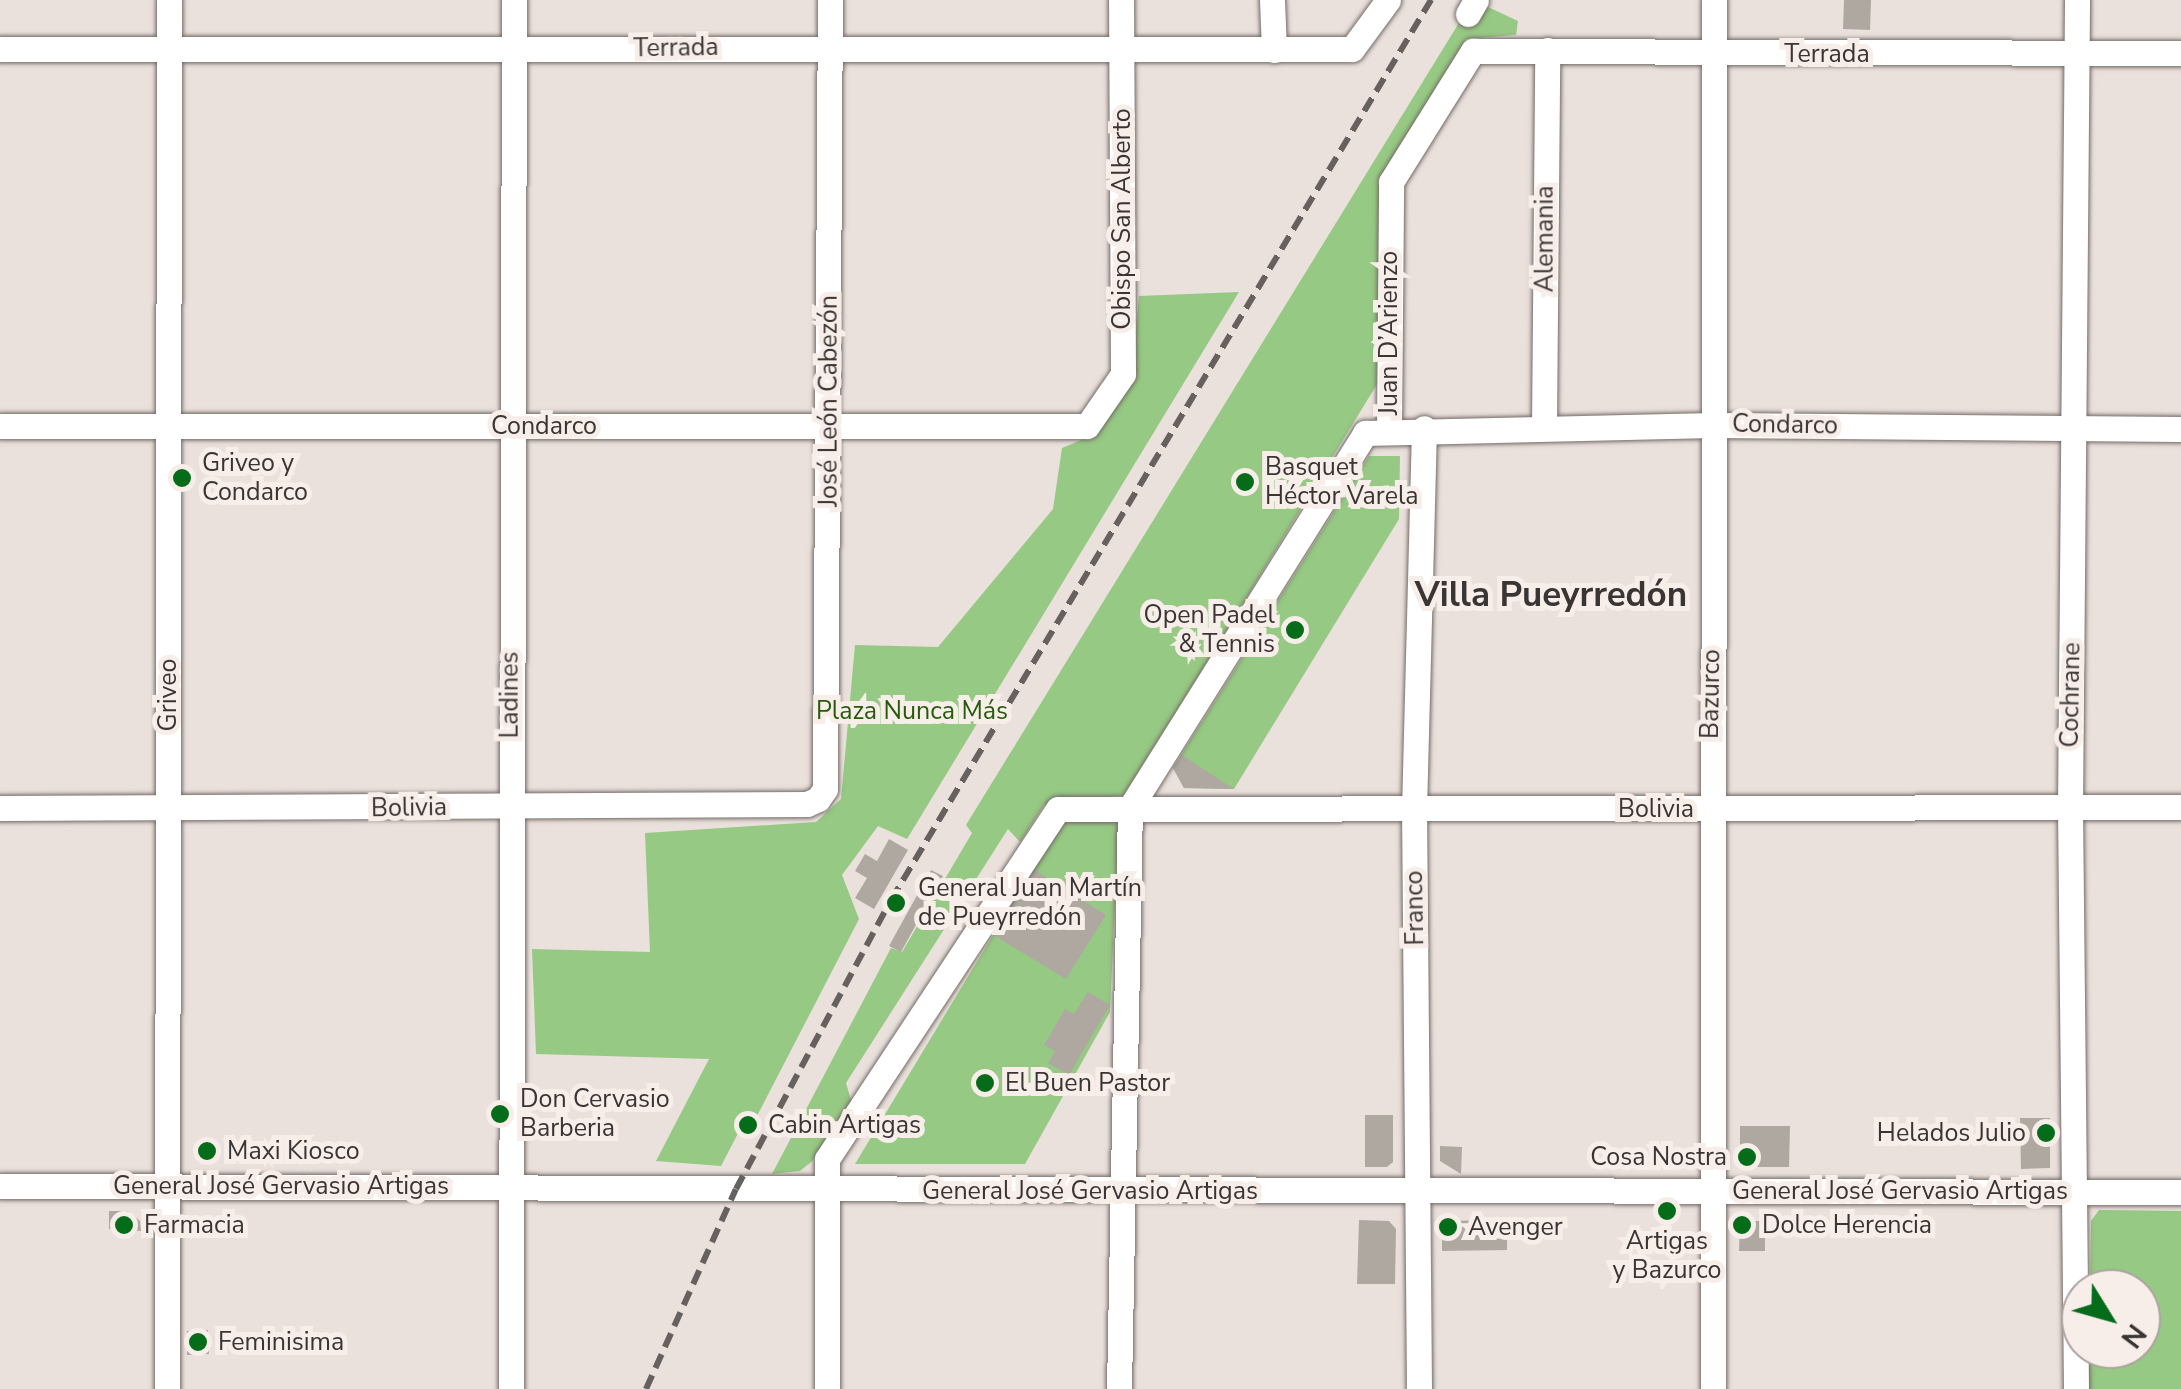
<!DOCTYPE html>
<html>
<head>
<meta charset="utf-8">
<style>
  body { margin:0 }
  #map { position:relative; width:2181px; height:1389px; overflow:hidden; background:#eae0dc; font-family:"Nunito Sans",sans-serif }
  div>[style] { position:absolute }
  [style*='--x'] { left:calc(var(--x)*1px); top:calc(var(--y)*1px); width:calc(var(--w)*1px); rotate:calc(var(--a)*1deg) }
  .green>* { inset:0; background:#96c983 }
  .building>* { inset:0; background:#afa8a1 }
  .roads { filter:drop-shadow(0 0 2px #746b67) drop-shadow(0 0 2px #746b67) }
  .minor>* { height:25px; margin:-12.5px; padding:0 12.5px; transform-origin:12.5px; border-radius:12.5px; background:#fff }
  .rail>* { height:6px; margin-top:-3px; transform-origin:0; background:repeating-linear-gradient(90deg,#66615f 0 15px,transparent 0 23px) }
  .dots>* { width:28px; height:28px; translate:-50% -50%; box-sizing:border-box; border:5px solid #f7ede9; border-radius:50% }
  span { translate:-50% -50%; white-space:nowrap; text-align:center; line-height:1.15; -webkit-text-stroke:10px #f7ede9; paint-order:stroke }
  .street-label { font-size:25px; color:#393534 }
  .poi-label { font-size:25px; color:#393534 }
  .left { translate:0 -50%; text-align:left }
  .right { translate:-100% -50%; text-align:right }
  .park-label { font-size:25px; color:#275b0b }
  .district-label { font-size:35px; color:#393534; font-weight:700 }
  .north { position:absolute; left:2061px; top:1269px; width:100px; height:100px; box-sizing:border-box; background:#f7ede9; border:2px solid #aba3a1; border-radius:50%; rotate:127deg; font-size:28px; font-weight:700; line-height:40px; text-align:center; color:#393534 }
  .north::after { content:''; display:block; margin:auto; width:35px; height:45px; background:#056c1a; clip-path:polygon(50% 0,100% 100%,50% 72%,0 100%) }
</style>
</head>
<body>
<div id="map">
  <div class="green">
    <div style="clip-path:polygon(1473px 0,1518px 21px,1516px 35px,1466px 39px,1380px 183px,1379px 381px,1126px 795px,1044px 805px,1020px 842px,1008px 829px,846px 1083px,852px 1103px,816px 1158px,800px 1171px,772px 1174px,891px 948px,902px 952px,972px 833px,966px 825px)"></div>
    <div style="clip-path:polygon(1239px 292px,907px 839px,878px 826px,842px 875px,859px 919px,757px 1116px,746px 1118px,721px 1166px,656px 1161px,709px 1059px,536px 1054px,532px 949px,650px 952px,645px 833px,816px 822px,841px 799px,855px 645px,938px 647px,1053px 509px,1062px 448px,1091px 436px,1132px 372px,1139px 296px)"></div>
    <div style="clip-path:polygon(1369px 456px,1400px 456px,1399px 519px,1234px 789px,1184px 788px,1173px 768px)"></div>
    <div style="clip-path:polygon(1119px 816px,1110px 1012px,1025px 1164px,855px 1164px,1063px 819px)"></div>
    <div style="clip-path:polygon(2099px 1210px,2181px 1211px,2181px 1389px,2089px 1389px,2089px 1349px,2141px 1349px,2141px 1289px,2090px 1289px,2091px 1221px)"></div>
  </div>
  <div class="building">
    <div style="clip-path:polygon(1844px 0,1871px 0,1870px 30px,1843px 29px)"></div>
    <div style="clip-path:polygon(1182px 755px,1234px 789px,1184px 788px,1173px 768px)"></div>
    <div style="clip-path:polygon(889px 839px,908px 850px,874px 909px,855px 898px,867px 878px,855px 871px,865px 854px,877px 861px)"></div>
    <div style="clip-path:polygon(1030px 867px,1106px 915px,1066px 979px,990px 933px)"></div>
    <div style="clip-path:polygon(931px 870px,943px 876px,901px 952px,889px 946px)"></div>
    <div style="clip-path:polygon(1088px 992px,1110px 1005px,1069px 1075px,1048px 1063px,1055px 1051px,1044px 1045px,1065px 1009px,1074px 1014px)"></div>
    <div style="clip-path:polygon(748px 1113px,757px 1118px,748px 1135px,739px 1131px)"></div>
    <div style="clip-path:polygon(1365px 1115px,1393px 1115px,1393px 1162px,1387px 1167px,1365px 1167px)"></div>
    <div style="clip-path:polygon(2020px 1118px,2050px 1118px,2050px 1168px,2021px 1169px)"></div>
    <div style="clip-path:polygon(1740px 1126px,1790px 1126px,1789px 1167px,1748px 1167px,1740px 1161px)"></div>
    <div style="clip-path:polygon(1440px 1146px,1462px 1147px,1461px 1174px,1440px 1161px)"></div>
    <div style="clip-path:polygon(109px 1211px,128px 1211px,140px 1221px,141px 1231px,109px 1229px)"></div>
    <div style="clip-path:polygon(1359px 1220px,1389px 1221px,1396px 1229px,1395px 1284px,1357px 1284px)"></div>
    <div style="clip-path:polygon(1507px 1220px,1507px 1250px,1442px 1251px,1442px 1221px)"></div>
    <div style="clip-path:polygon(1740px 1221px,1765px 1221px,1765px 1251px,1739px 1251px)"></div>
    <div style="clip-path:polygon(208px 1330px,209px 1354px,187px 1355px,187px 1331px)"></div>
  </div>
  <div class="roads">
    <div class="minor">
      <div style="--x:1272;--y:0;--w:50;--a:87.7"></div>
      <div style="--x:1468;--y:14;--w:16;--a:-60"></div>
      <div style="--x:0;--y:49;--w:1352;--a:0"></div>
      <div style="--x:1352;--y:49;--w:61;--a:-53.7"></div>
      <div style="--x:0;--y:426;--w:1087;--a:0"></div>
      <div style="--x:1087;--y:426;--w:63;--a:-55.3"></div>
      <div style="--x:1123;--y:374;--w:374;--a:-90.3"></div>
      <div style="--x:1544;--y:428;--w:378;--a:-89.5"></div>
      <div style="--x:1389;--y:429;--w:247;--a:-89.5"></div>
      <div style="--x:1391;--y:182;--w:155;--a:-58"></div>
      <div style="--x:1473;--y:51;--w:708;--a:0.16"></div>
      <div style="--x:0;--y:808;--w:807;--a:-0.28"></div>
      <div style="--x:807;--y:804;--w:12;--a:-24"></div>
      <div style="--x:818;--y:799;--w:12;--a:-55"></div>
      <div style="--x:825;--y:789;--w:789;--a:-89.64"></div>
      <div style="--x:1130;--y:808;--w:443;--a:-57.9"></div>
      <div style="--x:1365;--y:433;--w:348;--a:-1.3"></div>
      <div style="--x:1713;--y:425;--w:468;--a:0.5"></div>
      <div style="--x:0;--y:1186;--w:2181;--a:0.16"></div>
      <div style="--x:167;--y:1389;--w:1389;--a:-89.92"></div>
      <div style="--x:511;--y:1389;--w:1389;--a:-89.88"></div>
      <div style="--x:827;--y:1389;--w:230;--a:-90"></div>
      <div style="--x:827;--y:1159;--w:419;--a:-56.6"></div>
      <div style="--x:1058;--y:809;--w:1123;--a:-0.1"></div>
      <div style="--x:1119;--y:1389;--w:581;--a:-88.92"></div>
      <div style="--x:1419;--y:1389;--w:579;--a:-90.49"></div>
      <div style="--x:1414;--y:810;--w:382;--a:-88.5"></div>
      <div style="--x:1713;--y:1389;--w:1389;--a:-89.96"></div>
      <div style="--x:2076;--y:1389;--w:582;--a:-90.59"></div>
      <div style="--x:2070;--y:807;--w:807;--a:-89.5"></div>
    </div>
  </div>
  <div class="rail">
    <div style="--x:646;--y:1389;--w:219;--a:-65.8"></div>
    <div style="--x:736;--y:1189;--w:328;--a:-61.8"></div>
    <div style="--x:891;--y:900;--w:1050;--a:-59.04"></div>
  </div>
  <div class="dots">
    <div style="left:182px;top:478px;background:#056c1a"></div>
    <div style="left:1245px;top:482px;background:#056c1a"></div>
    <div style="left:1295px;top:630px;background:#056c1a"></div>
    <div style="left:896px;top:903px;background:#056c1a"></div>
    <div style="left:985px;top:1083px;background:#056c1a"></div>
    <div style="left:500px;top:1114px;background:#056c1a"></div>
    <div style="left:748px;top:1125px;background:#056c1a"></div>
    <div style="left:2046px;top:1133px;background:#056c1a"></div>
    <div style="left:207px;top:1151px;background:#056c1a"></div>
    <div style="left:1747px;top:1157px;background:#056c1a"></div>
    <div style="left:1667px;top:1211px;background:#056c1a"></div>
    <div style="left:124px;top:1225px;background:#056c1a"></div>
    <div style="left:1742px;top:1225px;background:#056c1a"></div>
    <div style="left:1448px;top:1227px;background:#056c1a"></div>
    <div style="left:198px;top:1342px;background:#056c1a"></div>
  </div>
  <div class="street-label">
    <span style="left:676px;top:48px;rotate:-1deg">Terrada</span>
    <span style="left:1827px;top:54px">Terrada</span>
    <span style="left:1122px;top:219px;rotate:-90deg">Obispo San Alberto</span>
    <span style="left:1545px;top:239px;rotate:-90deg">Alemania</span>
    <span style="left:1389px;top:333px;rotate:-90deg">Juan D’Arienzo</span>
    <span style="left:829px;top:401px;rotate:-90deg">José León Cabezón</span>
    <span style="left:1785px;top:425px;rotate:1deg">Condarco</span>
    <span style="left:544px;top:426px">Condarco</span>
    <span style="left:1711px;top:694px;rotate:-89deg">Bazurco</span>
    <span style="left:168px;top:695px;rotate:-90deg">Griveo</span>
    <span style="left:510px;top:695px;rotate:-90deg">Ladines</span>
    <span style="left:2071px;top:695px;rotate:-89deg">Cochrane</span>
    <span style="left:409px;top:808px;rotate:-1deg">Bolivia</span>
    <span style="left:1656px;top:809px">Bolivia</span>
    <span style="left:1415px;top:908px;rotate:-91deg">Franco</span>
    <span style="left:281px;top:1186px">General José Gervasio Artigas</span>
    <span style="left:1090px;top:1191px">General José Gervasio Artigas</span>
    <span style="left:1900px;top:1191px">General José Gervasio Artigas</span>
  </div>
  <div class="poi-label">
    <span class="left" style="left:202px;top:478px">Griveo y<br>Condarco</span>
    <span class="left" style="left:1265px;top:482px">Basquet<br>Héctor Varela</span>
    <span class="right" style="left:1275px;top:630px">Open Padel<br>&amp; Tennis</span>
    <span class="left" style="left:918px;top:903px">General Juan Martín<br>de Pueyrredón</span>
    <span class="left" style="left:1005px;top:1083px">El Buen Pastor</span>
    <span class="left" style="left:520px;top:1114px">Don Cervasio<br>Barberia</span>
    <span class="left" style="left:768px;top:1125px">Cabin Artigas</span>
    <span class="right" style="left:2026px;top:1133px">Helados Julio</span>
    <span class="left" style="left:227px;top:1151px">Maxi Kiosco</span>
    <span class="right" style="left:1727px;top:1157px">Cosa Nostra</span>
    <span class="left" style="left:144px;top:1225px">Farmacia</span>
    <span class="left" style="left:1762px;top:1225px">Dolce Herencia</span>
    <span class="left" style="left:1468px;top:1227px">Avenger</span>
    <span style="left:1667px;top:1256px">Artigas<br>y Bazurco</span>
    <span class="left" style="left:218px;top:1342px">Feminisima</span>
  </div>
  <div class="park-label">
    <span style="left:912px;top:711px">Plaza Nunca Más</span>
  </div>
  <div class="district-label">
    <span style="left:1551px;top:595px">Villa Pueyrredón</span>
  </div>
  <div class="north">N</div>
</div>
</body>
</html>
